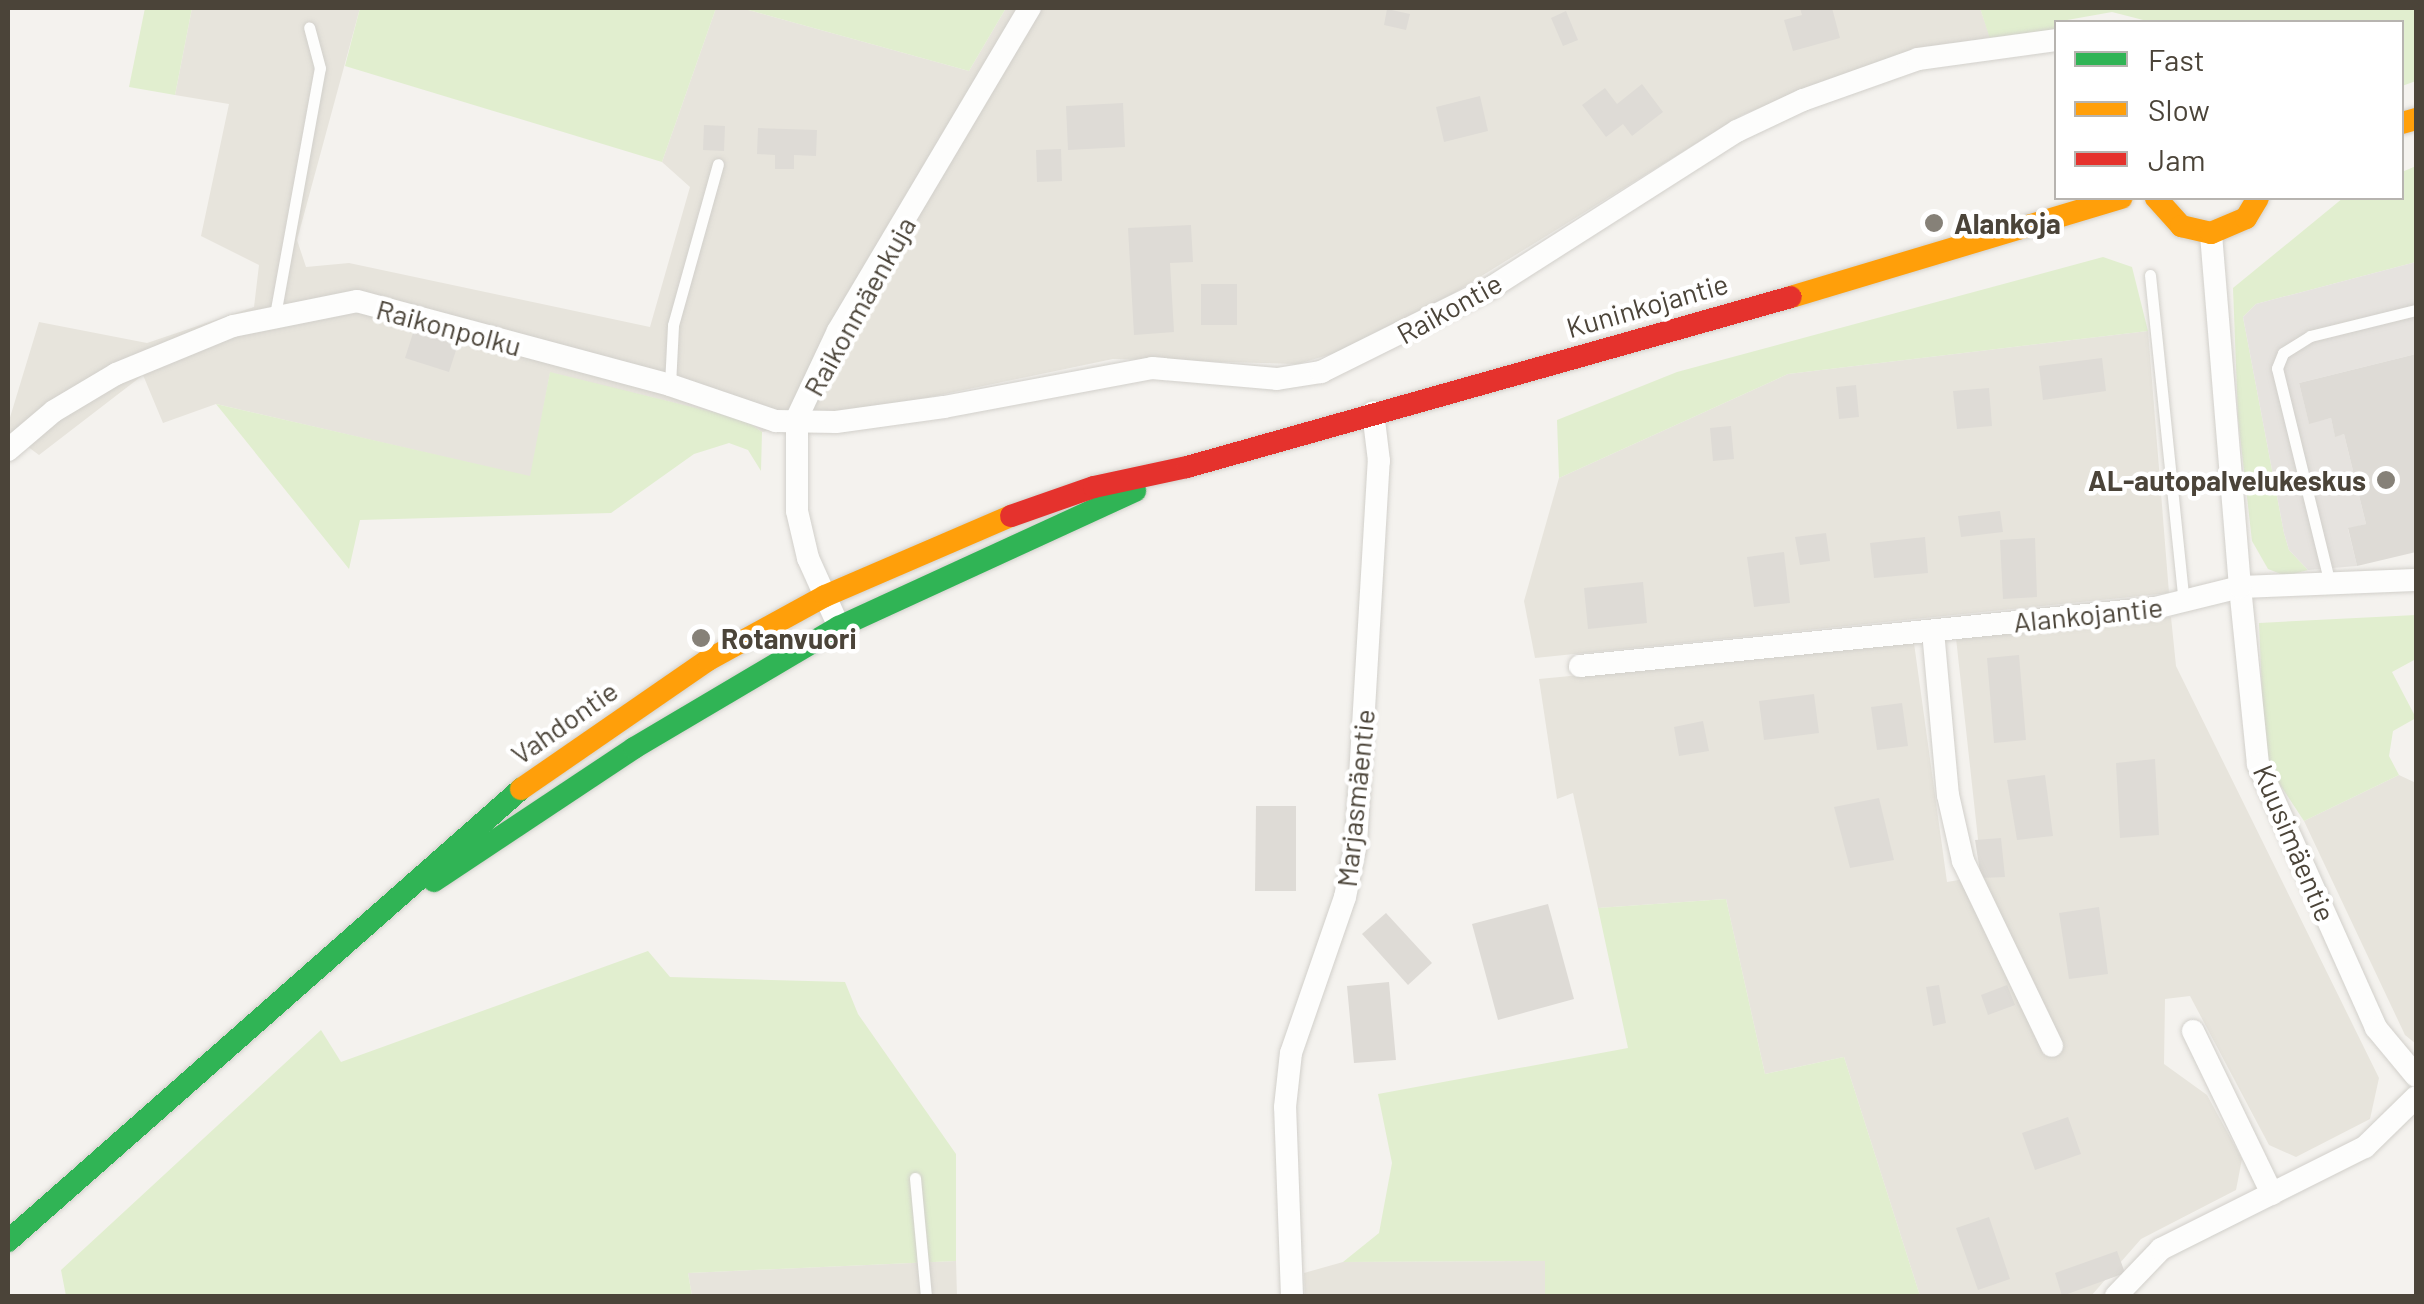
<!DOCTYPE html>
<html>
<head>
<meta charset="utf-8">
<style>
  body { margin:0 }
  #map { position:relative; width:2424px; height:1304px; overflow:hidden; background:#f4f2ee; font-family:Barlow,sans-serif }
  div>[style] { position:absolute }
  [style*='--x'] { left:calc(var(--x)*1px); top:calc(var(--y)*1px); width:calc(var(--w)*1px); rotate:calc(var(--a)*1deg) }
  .residential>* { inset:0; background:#e7e4dc }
  .green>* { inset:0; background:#e1eecf }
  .parking>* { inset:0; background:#e6e3df }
  .building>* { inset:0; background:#dedbd6 }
  .roads { filter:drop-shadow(0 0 2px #d2d0cb) drop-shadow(0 0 2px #d2d0cb) }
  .lane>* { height:11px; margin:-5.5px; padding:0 5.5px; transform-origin:5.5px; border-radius:5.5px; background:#fdfdfc }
  .street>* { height:22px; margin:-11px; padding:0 11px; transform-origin:11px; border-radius:11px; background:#fdfdfc }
  .fast>* { height:22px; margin:-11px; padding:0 11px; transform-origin:11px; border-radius:11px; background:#30b455 }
  .slow>* { height:22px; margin:-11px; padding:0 11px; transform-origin:11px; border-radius:11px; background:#ff9f0a }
  .jam>* { height:22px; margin:-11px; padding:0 11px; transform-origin:11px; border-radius:11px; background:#e5322d }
  .dots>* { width:28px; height:28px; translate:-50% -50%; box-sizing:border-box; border:5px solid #fff; border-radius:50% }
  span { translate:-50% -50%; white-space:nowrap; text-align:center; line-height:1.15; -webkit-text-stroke:9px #fff; paint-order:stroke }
  .poi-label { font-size:28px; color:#4b4439; font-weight:700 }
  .left { translate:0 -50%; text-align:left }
  .right { translate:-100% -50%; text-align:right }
  .street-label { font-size:28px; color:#4b4439 }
  .frame { position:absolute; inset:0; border:10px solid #4b4439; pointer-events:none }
  .legend { position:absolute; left:2054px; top:20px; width:350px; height:180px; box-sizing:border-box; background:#fff; border:2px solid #b7b4b0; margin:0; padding:12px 18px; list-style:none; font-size:30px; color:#4b4439 }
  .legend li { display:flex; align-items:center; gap:20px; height:50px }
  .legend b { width:50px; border:2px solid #b7b4b0 }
</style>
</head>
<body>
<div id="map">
  <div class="residential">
    <div style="clip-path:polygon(192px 8px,360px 8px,297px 240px,306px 267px,349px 263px,650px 327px,690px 187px,662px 162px,716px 8px,741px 8px,969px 71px,1006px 8px,1980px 8px,1990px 37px,1858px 69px,1742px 115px,1454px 293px,1335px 353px,1298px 364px,1113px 359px,762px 432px,745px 420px,550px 373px,531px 477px,216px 404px,163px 423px,143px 375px,39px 455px,8px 432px,8px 424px,39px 322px,147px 343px,254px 307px,259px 265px,201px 236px,229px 104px,175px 95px)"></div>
    <div style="clip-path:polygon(2148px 331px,2169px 593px,1535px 658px,1524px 601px,1559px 478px,1788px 374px)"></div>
    <div style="clip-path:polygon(2171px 617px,2176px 666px,2379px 1078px,2370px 1119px,2296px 1157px,2269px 1145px,2190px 996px,2165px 999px,2164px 1064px,2207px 1095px,2242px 1159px,2236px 1190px,2141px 1239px,2091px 1296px,1920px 1296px,1844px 1057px,1765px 1074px,1726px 899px,1598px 908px,1573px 793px,1557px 799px,1539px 679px,1914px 643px,1947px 882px,1982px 876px,1956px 638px)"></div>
    <div style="clip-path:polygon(2399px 775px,2416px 783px,2416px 1044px,2405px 1035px,2304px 821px)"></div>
    <div style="clip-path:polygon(956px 1261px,957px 1296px,692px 1296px,688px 1273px)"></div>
    <div style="clip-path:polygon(1545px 1261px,1545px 1296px,1305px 1296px,1304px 1273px,1343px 1262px)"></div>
  </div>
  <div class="green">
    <div style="clip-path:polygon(145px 8px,192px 8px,175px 95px,129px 87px)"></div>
    <div style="clip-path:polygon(360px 8px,716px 8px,662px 162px,345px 66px)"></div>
    <div style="clip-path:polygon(741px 8px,1006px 8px,969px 71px)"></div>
    <div style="clip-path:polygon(1980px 8px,2416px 8px,2416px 81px,2402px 86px,2402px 22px,2151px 22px,2112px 12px,2056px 22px,2056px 35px,1994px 51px)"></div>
    <div style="clip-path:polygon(2416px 166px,2416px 262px,2256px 304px,2243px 317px,2284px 533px,2289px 550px,2308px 570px,2286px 576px,2268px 569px,2252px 541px,2238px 418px,2233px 288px,2343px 198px,2402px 198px,2402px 172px)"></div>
    <div style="clip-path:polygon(2103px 257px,2132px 267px,2148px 331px,1788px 374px,1559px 478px,1557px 420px,1677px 372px)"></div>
    <div style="clip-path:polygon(550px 372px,745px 420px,762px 432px,761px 471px,748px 450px,729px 443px,694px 454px,611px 513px,360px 520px,349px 569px,216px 404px,530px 476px)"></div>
    <div style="clip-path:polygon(2416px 615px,2416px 659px,2392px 672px,2416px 718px,2393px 731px,2389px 756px,2399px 775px,2304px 821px,2265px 762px,2259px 623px)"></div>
    <div style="clip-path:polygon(1726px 899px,1765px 1074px,1844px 1057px,1920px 1296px,1545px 1296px,1545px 1261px,1343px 1262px,1379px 1233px,1392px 1163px,1378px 1094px,1628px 1048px,1598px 908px)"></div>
    <div style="clip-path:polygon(648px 951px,670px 977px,845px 982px,858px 1014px,956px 1154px,956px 1261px,688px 1273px,692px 1296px,66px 1296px,61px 1270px,321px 1030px,341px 1062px)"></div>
  </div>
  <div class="parking">
    <div style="clip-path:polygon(2416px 262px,2416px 354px,2299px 383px,2309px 423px,2331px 418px,2335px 436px,2344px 434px,2366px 524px,2348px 529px,2357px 566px,2308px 570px,2289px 550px,2284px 533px,2243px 317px,2256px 304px)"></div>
  </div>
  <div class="building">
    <div style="clip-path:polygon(1800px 8px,1832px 8px,1840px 38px,1793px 51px,1784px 20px,1802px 15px)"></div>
    <div style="clip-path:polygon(1387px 9px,1410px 14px,1406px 30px,1384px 25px)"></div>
    <div style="clip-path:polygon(1566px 11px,1578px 40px,1563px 46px,1551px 18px)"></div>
    <div style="clip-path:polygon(1642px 84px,1663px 112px,1632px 136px,1623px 124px,1606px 137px,1582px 105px,1605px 88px,1617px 104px)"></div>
    <div style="clip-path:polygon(1480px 96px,1488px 131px,1444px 142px,1436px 107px)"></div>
    <div style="clip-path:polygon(1123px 103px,1125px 147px,1068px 150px,1066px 106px)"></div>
    <div style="clip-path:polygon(704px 125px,725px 126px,724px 151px,703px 150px)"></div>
    <div style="clip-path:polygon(758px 128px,817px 130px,816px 156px,794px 155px,794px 169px,775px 169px,775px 155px,757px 154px)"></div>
    <div style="clip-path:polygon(1061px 149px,1062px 181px,1037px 182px,1036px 150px)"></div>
    <div style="clip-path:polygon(1191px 225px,1193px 262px,1170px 263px,1174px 332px,1134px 335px,1128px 228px)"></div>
    <div style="clip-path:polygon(1201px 284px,1237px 284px,1237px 325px,1201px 325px)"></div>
    <div style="clip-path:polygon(414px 330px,458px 344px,449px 372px,405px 358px)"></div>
    <div style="clip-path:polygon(2416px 354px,2416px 552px,2357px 566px,2348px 528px,2366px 524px,2344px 434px,2335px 437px,2331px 418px,2309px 424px,2299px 383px)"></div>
    <div style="clip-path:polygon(2102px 358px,2106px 391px,2043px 400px,2039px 366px)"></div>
    <div style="clip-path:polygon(1856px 385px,1859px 417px,1839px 419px,1836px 387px)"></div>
    <div style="clip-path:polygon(1989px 388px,1992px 426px,1957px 429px,1953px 391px)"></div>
    <div style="clip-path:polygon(1731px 426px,1734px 459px,1713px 461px,1710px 428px)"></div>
    <div style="clip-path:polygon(2000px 511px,2003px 532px,1961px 537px,1958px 516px)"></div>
    <div style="clip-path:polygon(1826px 533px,1830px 561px,1800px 565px,1795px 537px)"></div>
    <div style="clip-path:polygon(1925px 537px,1928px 573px,1874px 578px,1870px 543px)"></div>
    <div style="clip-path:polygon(2035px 538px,2037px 597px,2003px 599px,2000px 540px)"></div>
    <div style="clip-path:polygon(1784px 552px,1790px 603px,1754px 607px,1747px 557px)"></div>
    <div style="clip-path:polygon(1643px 582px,1647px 623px,1588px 629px,1584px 588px)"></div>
    <div style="clip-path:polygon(2019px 655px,2026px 740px,1994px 743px,1987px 658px)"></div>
    <div style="clip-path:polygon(1814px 694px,1819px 733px,1764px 740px,1759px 701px)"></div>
    <div style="clip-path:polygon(1902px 703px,1908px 746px,1877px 750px,1871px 707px)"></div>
    <div style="clip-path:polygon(1703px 721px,1709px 751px,1679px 756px,1674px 727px)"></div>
    <div style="clip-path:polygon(2155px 759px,2159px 835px,2120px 838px,2116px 763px)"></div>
    <div style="clip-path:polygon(2045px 775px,2053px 836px,2017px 840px,2007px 780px)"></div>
    <div style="clip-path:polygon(1879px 798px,1894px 860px,1850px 868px,1834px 807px)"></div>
    <div style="clip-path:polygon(1256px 806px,1296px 806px,1296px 891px,1255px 891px)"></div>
    <div style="clip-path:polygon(2001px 838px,2005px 877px,1981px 878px,1975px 840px)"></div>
    <div style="clip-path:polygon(1548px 904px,1574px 999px,1498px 1020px,1472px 924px)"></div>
    <div style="clip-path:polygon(2099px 907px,2108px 974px,2069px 979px,2059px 913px)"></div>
    <div style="clip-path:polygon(1386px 913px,1432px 963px,1408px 985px,1362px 934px)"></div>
    <div style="clip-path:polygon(1389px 982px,1396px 1060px,1354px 1063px,1347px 986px)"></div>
    <div style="clip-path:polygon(1939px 985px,1946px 1023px,1933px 1026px,1926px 987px)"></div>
    <div style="clip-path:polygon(2007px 985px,2015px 1005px,1988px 1015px,1981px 995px)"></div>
    <div style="clip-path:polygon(2068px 1117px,2081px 1154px,2035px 1170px,2022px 1133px)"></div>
    <div style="clip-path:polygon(1989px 1217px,2010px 1279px,1978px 1290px,1956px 1228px)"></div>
    <div style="clip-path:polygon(2117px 1251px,2125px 1273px,2062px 1296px,2055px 1273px)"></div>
  </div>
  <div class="roads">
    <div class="lane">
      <div style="--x:2150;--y:275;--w:331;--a:84.1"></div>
      <div style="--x:275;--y:315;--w:251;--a:-79.7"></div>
      <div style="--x:320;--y:68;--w:42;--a:-105"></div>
      <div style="--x:670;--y:385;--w:60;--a:-87.1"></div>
      <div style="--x:673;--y:325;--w:167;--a:-74.4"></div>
      <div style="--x:2330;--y:584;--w:222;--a:-103.8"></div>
      <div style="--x:2277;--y:368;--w:16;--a:-68"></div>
      <div style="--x:2283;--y:353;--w:32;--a:-32"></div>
      <div style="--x:2310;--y:336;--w:109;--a:-13.8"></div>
      <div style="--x:915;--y:1178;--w:119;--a:84.7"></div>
    </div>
    <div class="street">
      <div style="--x:8;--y:450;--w:60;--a:-40.3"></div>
      <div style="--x:54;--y:411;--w:72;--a:-30.8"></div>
      <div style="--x:116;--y:374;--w:126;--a:-22.3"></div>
      <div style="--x:233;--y:326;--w:126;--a:-11.4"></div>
      <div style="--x:357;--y:301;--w:324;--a:15"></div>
      <div style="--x:670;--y:385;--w:112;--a:18.8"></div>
      <div style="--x:776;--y:421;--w:60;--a:1"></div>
      <div style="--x:836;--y:422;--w:109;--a:-7.9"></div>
      <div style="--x:944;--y:407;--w:212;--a:-10.6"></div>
      <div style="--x:1152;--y:368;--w:125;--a:5"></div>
      <div style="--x:1277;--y:379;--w:45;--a:-9"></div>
      <div style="--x:1321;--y:372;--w:191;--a:-26.4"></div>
      <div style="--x:1492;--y:287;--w:290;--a:-32.5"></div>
      <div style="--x:1737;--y:131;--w:73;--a:-25.2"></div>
      <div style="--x:1803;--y:100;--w:122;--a:-19.6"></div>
      <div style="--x:1918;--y:59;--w:139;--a:-7.8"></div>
      <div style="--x:2416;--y:580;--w:176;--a:177.7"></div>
      <div style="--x:2240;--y:587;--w:178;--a:84.2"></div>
      <div style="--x:2258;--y:764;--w:289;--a:65.9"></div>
      <div style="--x:2376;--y:1028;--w:62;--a:50.2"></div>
      <div style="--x:839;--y:627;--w:76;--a:-114.2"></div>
      <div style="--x:808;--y:558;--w:48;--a:-103.2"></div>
      <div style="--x:797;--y:511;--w:93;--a:-90"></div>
      <div style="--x:797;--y:418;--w:96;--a:-64.8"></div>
      <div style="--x:838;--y:331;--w:376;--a:-59.3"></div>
      <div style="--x:1933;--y:631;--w:165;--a:84.8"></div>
      <div style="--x:1948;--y:795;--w:68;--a:77.2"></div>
      <div style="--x:1963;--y:861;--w:205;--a:64.3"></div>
      <div style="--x:1580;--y:666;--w:578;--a:-5.76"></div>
      <div style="--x:2155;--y:608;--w:88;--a:-13.9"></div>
      <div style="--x:2240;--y:587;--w:355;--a:-94.7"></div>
      <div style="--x:2193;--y:1031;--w:181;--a:64.1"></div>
      <div style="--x:1292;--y:1296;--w:189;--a:-92.1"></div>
      <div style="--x:1285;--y:1107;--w:54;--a:-83.7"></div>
      <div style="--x:1291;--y:1053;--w:165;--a:-70.9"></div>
      <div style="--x:1345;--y:897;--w:54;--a:-78.3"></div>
      <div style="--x:1356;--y:844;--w:384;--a:-86.6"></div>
      <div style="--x:1379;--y:461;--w:49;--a:-97"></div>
      <div style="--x:2116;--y:1296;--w:65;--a:-46.2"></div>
      <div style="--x:2161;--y:1249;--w:228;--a:-26.6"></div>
      <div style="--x:2365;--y:1147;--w:71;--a:-44.4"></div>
    </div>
    <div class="fast">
      <div style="--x:434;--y:881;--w:240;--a:-33.6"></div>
      <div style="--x:634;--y:748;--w:238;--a:-30.6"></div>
      <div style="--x:839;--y:627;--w:326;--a:-24.7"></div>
      <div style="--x:8;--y:1241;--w:684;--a:-41.38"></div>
    </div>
    <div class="slow">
      <div style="--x:2402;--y:123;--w:15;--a:-16"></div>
      <div style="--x:2156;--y:198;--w:38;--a:48"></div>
      <div style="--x:2181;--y:226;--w:31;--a:13"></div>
      <div style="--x:2211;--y:233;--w:38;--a:-23"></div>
      <div style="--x:2246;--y:218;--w:23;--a:-59"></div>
      <div style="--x:1791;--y:297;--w:345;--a:-16.7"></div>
      <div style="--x:521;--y:789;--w:227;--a:-34.6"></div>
      <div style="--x:708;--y:660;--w:133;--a:-28.7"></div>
      <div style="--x:825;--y:596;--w:202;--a:-23.3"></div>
    </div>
    <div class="jam">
      <div style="--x:1011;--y:516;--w:88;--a:-19.3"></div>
      <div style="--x:1094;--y:487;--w:95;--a:-12.1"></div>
      <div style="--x:1187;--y:467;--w:627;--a:-15.72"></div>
    </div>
  </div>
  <div class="dots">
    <div style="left:1934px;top:223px;background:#868178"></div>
    <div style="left:2386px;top:480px;background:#868178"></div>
    <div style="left:701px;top:638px;background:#868178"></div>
  </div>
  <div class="poi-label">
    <span class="left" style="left:1954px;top:223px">Alankoja</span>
    <span class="right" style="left:2366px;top:480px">AL-autopalvelukeskus</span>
    <span class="left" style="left:721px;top:638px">Rotanvuori</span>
  </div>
  <div class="street-label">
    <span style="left:1647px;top:305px;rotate:-16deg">Kuninkojantie</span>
    <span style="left:859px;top:306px;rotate:-61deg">Raikonmäenkuja</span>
    <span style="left:1449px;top:308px;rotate:-29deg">Raikontie</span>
    <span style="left:449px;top:327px;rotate:15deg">Raikonpolku</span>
    <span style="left:2088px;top:614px;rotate:-6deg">Alankojantie</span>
    <span style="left:564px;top:722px;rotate:-35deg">Vahdontie</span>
    <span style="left:1355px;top:798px;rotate:-84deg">Marjasmäentie</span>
    <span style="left:2295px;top:843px;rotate:67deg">Kuusimäentie</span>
  </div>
  <div class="frame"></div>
  <ul class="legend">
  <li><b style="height:12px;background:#30b455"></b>Fast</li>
  <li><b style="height:12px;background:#ff9f0a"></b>Slow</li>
  <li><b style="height:12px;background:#e5322d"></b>Jam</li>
  </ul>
</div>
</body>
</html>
